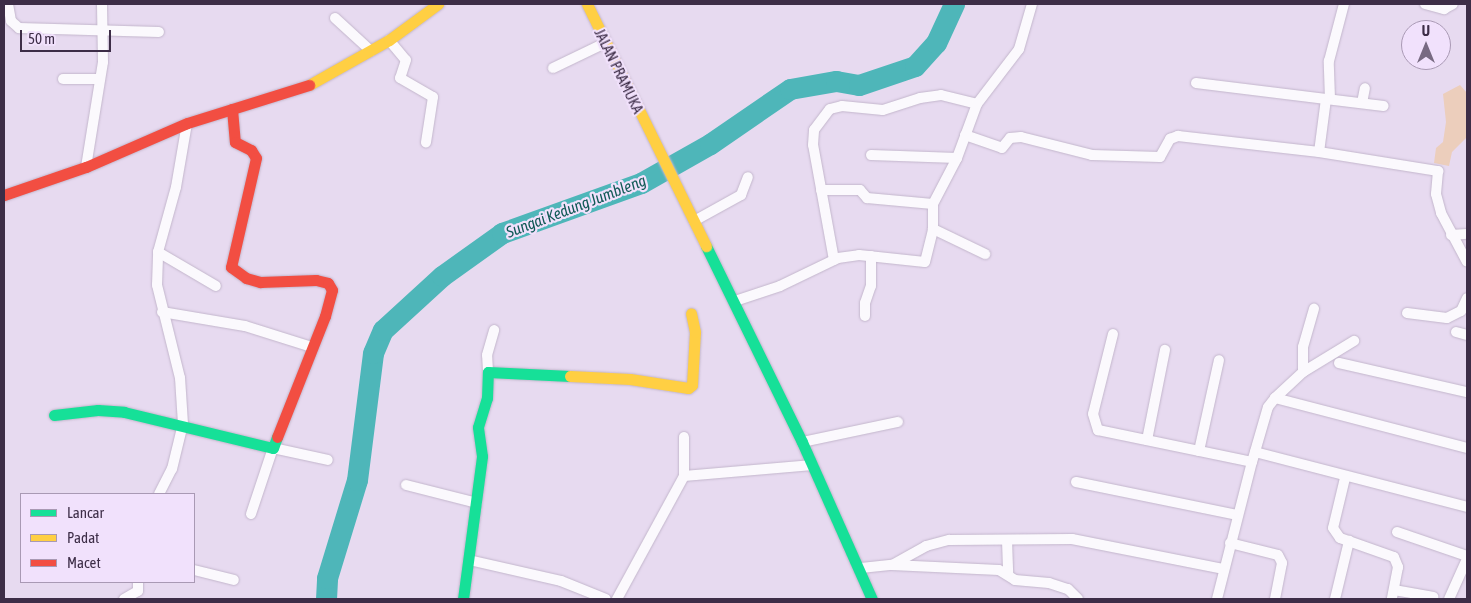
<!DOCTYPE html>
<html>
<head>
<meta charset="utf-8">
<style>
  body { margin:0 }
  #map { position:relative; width:1471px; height:603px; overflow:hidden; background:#e7daf0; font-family:"Asap Condensed",sans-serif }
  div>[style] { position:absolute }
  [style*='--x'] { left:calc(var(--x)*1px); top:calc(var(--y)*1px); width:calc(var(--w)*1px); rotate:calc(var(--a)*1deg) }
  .green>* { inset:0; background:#eccebc }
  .river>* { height:21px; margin:-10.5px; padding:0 10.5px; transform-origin:10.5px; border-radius:10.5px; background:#4eb6b9 }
  .roads { filter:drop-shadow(0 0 1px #c3b6cc) drop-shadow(0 0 1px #c3b6cc) }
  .street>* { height:10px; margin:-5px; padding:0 5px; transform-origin:5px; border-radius:5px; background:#fbf9fd }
  .fast>* { height:11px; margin:-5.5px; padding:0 5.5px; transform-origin:5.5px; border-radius:5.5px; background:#16e098 }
  .slow>* { height:11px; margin:-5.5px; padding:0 5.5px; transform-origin:5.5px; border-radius:5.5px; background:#ffcf43 }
  .jam>* { height:11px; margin:-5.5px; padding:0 5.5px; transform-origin:5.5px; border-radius:5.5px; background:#f24e42 }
  span { translate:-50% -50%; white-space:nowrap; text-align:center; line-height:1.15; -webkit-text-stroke:4.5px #f1e1fc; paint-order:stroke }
  .street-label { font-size:15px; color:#3d2d47 }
  .water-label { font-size:16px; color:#115a57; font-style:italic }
  .frame { position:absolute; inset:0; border:5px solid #3d2d47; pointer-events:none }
  .legend { position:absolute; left:20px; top:493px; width:175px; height:90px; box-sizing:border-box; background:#f1e1fc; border:1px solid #a999b4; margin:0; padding:6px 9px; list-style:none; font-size:15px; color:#3d2d47 }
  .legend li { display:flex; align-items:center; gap:10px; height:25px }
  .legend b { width:25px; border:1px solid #a999b4 }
  .north { position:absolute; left:1401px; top:20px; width:50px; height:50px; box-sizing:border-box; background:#f1e1fc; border:1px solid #a999b4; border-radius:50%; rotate:0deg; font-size:14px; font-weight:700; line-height:20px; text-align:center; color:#3d2d47 }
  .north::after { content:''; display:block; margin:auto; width:18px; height:22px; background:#786a82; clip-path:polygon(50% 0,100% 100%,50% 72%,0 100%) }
  .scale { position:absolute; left:20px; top:30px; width:91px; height:22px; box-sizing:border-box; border:2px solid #3d2d47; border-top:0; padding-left:6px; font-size:15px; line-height:18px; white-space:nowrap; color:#3d2d47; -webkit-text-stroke:4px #f1e1fc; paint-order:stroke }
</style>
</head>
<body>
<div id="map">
  <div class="green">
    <div style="clip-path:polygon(1460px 85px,1467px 93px,1467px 137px,1452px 152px,1449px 166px,1434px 163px,1436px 148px,1443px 142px,1446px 122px,1443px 94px)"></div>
  </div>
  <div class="river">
    <div style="--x:326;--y:599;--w:21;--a:-87"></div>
    <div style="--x:327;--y:578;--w:102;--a:-73"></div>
    <div style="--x:357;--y:480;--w:128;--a:-82.8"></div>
    <div style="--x:373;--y:353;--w:25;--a:-67"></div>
    <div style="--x:383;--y:330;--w:80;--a:-42.5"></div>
    <div style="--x:442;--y:276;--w:74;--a:-35.6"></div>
    <div style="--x:502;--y:233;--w:148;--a:-19.8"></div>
    <div style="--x:641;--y:183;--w:79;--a:-29.5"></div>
    <div style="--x:710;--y:144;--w:97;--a:-34.5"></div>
    <div style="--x:790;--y:89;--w:47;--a:-9.9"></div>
    <div style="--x:836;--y:81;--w:23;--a:10"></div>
    <div style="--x:859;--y:85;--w:59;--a:-18.7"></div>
    <div style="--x:915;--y:66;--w:31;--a:-48"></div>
    <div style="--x:936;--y:43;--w:43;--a:-65.2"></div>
  </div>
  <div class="roads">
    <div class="street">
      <div style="--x:8;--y:4;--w:17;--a:80"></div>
      <div style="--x:11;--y:21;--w:11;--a:41"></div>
      <div style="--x:19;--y:28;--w:140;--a:1.6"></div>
      <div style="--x:1425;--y:4;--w:20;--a:15"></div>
      <div style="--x:1444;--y:9;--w:10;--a:-29"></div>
      <div style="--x:335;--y:18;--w:49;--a:42.5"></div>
      <div style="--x:389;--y:40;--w:26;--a:50"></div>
      <div style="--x:406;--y:60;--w:19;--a:108"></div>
      <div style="--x:400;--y:78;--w:38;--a:30"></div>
      <div style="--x:433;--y:97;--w:46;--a:98.8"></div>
      <div style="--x:553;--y:68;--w:58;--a:-25.7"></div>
      <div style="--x:63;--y:79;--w:37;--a:0"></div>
      <div style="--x:1196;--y:83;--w:131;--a:7"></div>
      <div style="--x:1326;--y:99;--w:53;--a:97.5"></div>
      <div style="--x:1319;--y:152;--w:121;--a:9.1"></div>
      <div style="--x:1438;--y:171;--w:23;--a:95"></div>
      <div style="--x:1436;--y:194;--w:20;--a:75"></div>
      <div style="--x:1441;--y:213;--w:55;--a:62"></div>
      <div style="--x:1326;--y:99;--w:58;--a:6.9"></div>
      <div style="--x:1330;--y:99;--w:38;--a:-92"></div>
      <div style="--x:1329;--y:61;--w:59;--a:-75.3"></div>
      <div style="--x:1362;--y:103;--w:15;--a:-79"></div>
      <div style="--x:965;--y:135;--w:39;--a:19"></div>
      <div style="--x:1002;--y:148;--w:13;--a:-51"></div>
      <div style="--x:1010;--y:138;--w:11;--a:-5"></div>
      <div style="--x:1021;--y:137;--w:73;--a:14.2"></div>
      <div style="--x:1092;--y:155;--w:68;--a:1.7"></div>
      <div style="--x:1160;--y:157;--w:21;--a:-61"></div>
      <div style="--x:1170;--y:139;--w:9;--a:-21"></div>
      <div style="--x:1178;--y:136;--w:142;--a:6.5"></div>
      <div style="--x:871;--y:155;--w:86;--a:2"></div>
      <div style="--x:86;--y:167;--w:106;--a:-80.8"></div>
      <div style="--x:103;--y:62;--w:58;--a:-91"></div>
      <div style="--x:821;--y:190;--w:39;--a:0"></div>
      <div style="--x:860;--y:190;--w:11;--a:49"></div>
      <div style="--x:867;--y:198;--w:66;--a:5.2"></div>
      <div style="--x:694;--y:221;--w:54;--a:-29"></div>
      <div style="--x:741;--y:195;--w:19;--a:-69"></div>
      <div style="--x:933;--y:229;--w:58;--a:25.7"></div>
      <div style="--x:1451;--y:235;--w:16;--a:-4"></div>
      <div style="--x:158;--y:252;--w:67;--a:30.4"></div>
      <div style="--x:834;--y:260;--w:117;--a:-100.3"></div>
      <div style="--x:813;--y:145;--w:15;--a:-86"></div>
      <div style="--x:814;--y:130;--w:26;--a:-53"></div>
      <div style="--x:830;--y:109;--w:12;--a:-14"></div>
      <div style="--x:842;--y:106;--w:41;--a:5.6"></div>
      <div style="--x:883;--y:110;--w:39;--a:-18"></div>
      <div style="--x:920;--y:98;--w:21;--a:-8"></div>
      <div style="--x:941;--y:95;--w:37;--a:14"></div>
      <div style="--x:735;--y:301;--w:47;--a:-18.4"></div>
      <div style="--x:780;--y:286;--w:64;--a:-25.8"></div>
      <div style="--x:838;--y:258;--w:21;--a:-8"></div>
      <div style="--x:859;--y:255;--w:66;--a:6.1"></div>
      <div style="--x:925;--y:262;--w:34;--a:-76"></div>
      <div style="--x:933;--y:229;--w:25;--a:-90"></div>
      <div style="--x:933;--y:204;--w:52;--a:-62.4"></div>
      <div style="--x:957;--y:158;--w:58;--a:-69.7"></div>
      <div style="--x:977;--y:104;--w:69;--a:-52.6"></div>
      <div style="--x:1019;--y:49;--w:47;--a:-73.9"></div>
      <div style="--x:162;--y:312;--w:84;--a:9.6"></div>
      <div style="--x:245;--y:326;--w:70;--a:17.4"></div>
      <div style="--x:1407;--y:313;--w:40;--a:7.1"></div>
      <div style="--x:1447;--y:318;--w:16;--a:-27"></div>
      <div style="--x:1461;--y:311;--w:14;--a:-65"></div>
      <div style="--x:865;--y:316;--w:13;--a:-90"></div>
      <div style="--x:865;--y:303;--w:18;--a:-71"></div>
      <div style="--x:871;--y:286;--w:30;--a:-90"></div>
      <div style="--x:1456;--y:332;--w:11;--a:15"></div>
      <div style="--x:1113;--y:334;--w:82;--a:104"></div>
      <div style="--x:1093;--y:414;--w:17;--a:73"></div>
      <div style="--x:1098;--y:430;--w:157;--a:11.7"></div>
      <div style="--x:1339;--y:363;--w:131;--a:12.8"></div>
      <div style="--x:488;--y:372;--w:17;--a:-93"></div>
      <div style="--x:487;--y:355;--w:26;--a:-74"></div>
      <div style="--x:1303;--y:372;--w:25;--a:-90"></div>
      <div style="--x:1303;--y:347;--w:40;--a:-74"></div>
      <div style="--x:1275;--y:398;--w:38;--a:-43"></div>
      <div style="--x:1303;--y:372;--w:60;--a:-31.3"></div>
      <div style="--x:1147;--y:440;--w:92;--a:-78.7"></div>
      <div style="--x:802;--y:442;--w:98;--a:-11.8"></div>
      <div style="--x:1199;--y:451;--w:93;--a:-77.6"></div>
      <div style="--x:1255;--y:452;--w:219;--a:14.5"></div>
      <div style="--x:684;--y:476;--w:39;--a:-90"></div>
      <div style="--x:1345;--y:478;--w:51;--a:103.5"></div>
      <div style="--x:1333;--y:528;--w:12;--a:55"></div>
      <div style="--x:1340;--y:538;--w:57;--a:19.4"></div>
      <div style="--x:1394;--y:557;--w:11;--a:68"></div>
      <div style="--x:1398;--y:567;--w:33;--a:101"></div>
      <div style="--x:1076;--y:482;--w:164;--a:11.6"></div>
      <div style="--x:406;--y:485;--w:73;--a:14.2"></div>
      <div style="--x:159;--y:494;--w:28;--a:-63"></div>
      <div style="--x:172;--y:469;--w:46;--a:-76.3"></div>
      <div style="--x:183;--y:424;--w:46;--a:-93.7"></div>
      <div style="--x:180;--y:378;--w:96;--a:-103.9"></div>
      <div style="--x:157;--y:285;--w:33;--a:-88"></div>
      <div style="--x:158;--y:252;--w:67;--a:-74.5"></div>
      <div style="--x:176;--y:187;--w:65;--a:-80.2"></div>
      <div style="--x:251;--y:514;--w:70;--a:-71.6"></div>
      <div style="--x:273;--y:448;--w:56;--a:12.3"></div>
      <div style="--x:1397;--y:532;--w:74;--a:18.9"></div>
      <div style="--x:1007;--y:540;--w:33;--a:88"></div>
      <div style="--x:1230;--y:543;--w:49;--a:14"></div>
      <div style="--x:1278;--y:555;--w:9;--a:63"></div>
      <div style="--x:1282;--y:563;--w:37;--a:101"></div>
      <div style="--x:469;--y:560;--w:94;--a:12.9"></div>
      <div style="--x:561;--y:581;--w:48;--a:21.8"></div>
      <div style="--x:892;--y:565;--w:107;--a:2.7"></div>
      <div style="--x:999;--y:570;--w:19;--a:32"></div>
      <div style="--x:1015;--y:580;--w:34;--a:5"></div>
      <div style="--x:1049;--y:583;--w:20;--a:18"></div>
      <div style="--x:1068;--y:589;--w:14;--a:45"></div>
      <div style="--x:861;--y:568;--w:31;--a:-6"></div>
      <div style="--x:892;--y:565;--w:39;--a:-29"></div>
      <div style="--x:926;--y:546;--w:24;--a:-15"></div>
      <div style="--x:949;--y:540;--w:123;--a:-0.5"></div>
      <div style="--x:1072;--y:539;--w:155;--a:11.2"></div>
      <div style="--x:194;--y:570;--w:41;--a:14"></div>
      <div style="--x:1394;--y:590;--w:40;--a:10"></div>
      <div style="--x:124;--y:599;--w:16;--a:-30"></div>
      <div style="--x:138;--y:591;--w:9;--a:-90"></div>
      <div style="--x:617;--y:599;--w:140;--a:-61.4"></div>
      <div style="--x:684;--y:476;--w:129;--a:-4.9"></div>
      <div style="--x:1217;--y:599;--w:141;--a:-75.7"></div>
      <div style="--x:1252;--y:462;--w:57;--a:-73.8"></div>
      <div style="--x:1268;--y:407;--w:11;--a:-52"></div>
      <div style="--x:1275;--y:398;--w:198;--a:14.6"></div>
      <div style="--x:1335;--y:599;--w:60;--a:-76.4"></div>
      <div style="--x:1449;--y:599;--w:44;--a:-65.8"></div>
    </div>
    <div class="fast">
      <div style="--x:706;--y:246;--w:218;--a:63.9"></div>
      <div style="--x:802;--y:442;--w:172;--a:66"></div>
      <div style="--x:54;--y:415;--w:44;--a:-6.5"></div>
      <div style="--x:98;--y:410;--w:26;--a:4"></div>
      <div style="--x:124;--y:412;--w:153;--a:13.6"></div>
      <div style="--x:273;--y:448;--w:12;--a:-70"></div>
      <div style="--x:463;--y:599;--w:144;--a:-82.4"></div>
      <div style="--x:482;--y:456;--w:29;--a:-98"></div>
      <div style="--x:478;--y:427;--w:30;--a:-73"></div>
      <div style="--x:487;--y:398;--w:26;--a:-88"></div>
      <div style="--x:488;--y:372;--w:82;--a:2.8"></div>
    </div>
    <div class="slow">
      <div style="--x:587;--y:4;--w:270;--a:63.8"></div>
      <div style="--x:309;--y:85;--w:92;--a:-29.4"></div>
      <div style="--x:389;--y:40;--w:61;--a:-36.3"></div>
      <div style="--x:570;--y:376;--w:60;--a:2.9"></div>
      <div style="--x:630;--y:379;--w:59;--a:8.8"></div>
      <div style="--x:688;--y:388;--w:5;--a:-37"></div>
      <div style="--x:692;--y:385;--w:53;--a:-86.8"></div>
      <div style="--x:695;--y:332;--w:19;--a:-102"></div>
    </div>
    <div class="jam">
      <div style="--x:232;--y:109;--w:33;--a:85"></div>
      <div style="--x:235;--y:142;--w:18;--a:27"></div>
      <div style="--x:251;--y:150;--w:9;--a:58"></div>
      <div style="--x:256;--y:158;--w:112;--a:102.9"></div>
      <div style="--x:231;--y:267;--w:19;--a:36"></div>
      <div style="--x:246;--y:278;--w:15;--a:16"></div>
      <div style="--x:260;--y:282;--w:56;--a:-2"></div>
      <div style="--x:316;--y:280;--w:12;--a:14"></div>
      <div style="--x:328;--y:283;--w:8;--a:60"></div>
      <div style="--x:332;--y:290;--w:27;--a:105"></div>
      <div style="--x:325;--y:316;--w:130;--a:111.6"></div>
      <div style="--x:4;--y:195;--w:87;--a:-18.9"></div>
      <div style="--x:86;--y:167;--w:110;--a:-23.5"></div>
      <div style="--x:187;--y:123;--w:128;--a:-17.3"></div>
    </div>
  </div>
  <div class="street-label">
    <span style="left:619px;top:71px;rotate:64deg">JALAN PRAMUKA</span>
  </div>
  <div class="water-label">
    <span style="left:576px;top:206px;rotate:-21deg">Sungai Kedung Jumbleng</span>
  </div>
  <div class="frame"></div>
  <ul class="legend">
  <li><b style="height:6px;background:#16e098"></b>Lancar</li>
  <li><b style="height:6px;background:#ffcf43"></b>Padat</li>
  <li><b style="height:6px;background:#f24e42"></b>Macet</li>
  </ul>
  <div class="north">U</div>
  <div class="scale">50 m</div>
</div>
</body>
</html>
